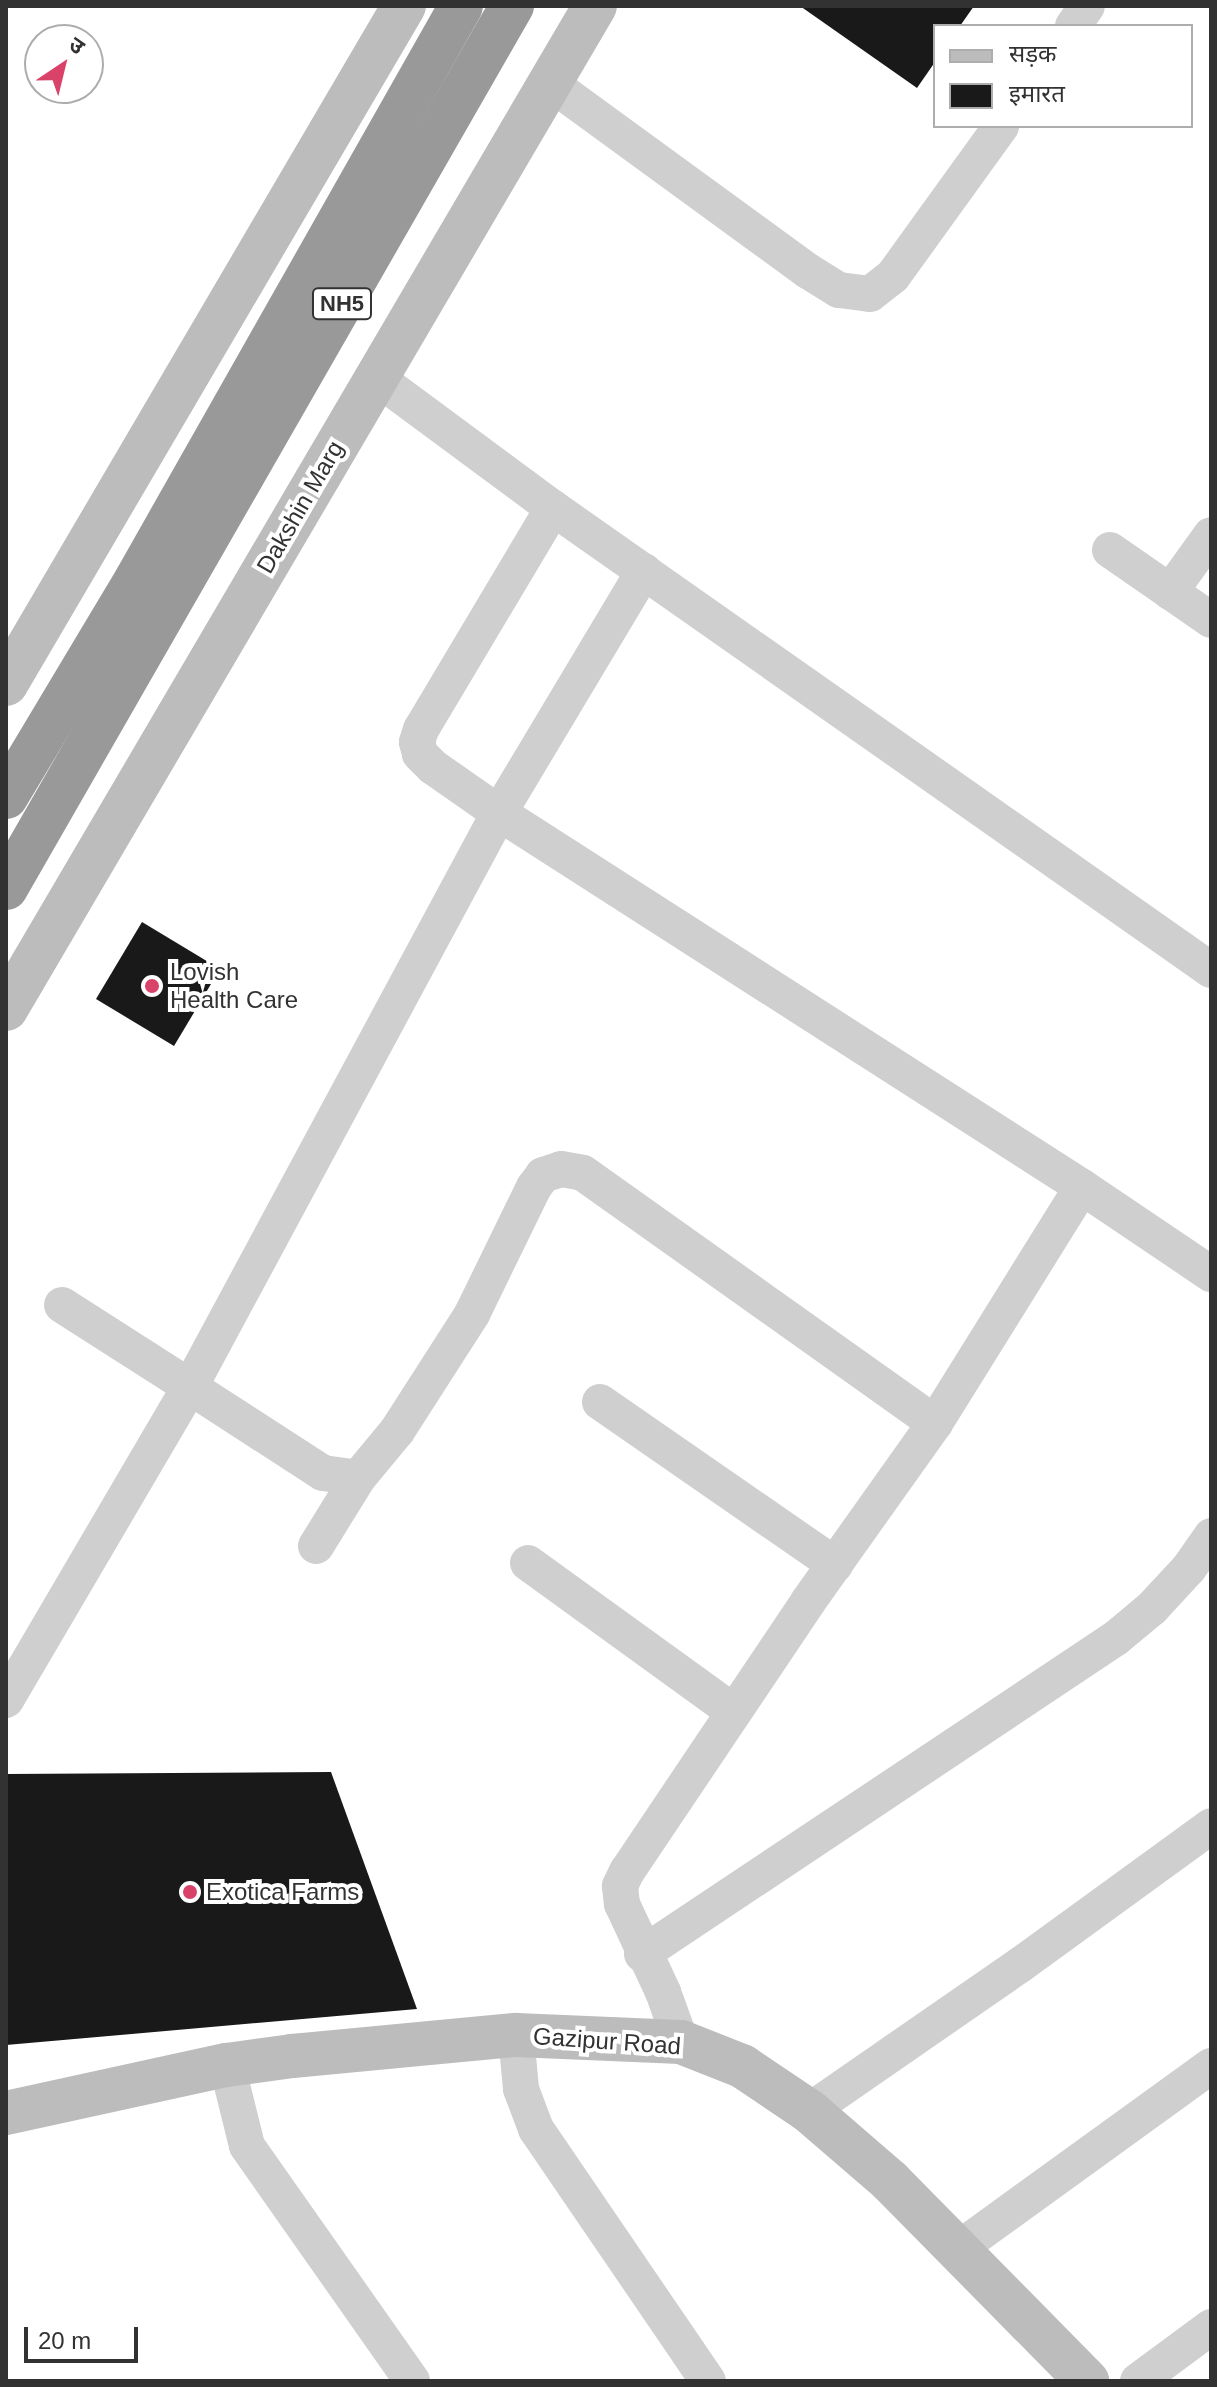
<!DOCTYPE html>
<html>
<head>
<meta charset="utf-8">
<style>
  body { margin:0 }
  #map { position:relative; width:1217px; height:2387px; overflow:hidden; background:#fff; font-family:Helvetica,"Noto Sans Devanagari",sans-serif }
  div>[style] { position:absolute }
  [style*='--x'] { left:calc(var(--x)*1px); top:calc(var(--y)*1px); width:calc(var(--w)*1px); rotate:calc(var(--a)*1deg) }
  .building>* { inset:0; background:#191919 }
  .street>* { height:36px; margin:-18px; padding:0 18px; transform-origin:18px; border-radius:18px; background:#cfcfcf }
  .secondary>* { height:44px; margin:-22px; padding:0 22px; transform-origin:22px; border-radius:22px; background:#bcbcbc }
  .highway>* { height:44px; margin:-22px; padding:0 22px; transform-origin:22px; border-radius:22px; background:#999 }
  .dots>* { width:22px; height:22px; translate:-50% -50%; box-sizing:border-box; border:4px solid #fff; border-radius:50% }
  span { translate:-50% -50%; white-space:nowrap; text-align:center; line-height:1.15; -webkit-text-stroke:8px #fff; paint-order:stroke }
  .shield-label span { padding:2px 6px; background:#fff; border:2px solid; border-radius:6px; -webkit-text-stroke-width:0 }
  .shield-label { font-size:22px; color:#323232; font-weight:700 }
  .street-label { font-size:24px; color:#323232 }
  .poi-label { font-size:24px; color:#323232 }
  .left { translate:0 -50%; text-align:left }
  .frame { position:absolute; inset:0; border:8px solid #323232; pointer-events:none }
  .legend { position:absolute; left:933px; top:24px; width:260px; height:104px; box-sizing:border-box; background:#fff; border:2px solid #adadad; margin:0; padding:10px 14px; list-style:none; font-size:24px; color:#323232 }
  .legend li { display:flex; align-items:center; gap:16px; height:40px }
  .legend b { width:40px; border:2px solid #adadad }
  .north { position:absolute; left:24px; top:24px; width:80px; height:80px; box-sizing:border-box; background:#fff; border:2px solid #adadad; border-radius:50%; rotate:35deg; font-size:22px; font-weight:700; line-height:32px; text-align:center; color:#323232 }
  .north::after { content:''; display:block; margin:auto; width:28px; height:36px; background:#da4369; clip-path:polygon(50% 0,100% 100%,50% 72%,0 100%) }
  .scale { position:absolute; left:24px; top:2327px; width:114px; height:36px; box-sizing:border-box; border:4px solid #323232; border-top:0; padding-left:10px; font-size:24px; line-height:28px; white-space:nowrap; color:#323232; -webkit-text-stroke:6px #fff; paint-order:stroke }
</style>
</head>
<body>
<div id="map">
  <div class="building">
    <div style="clip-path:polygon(800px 6px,974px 6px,960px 26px,935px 26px,935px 62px,917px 88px)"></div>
    <div style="clip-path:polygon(142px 922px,220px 969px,174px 1046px,96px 999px)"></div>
    <div style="clip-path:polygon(331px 1772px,417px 2009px,6px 2045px,6px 1774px)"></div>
  </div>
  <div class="street">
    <div style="--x:1073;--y:26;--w:24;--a:-55"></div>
    <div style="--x:550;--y:83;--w:319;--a:36.1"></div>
    <div style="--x:808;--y:271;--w:36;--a:32"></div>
    <div style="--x:839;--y:290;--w:31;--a:7"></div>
    <div style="--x:870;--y:294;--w:29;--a:-38"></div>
    <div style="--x:893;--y:276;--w:185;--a:-54.2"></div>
    <div style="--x:377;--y:378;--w:219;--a:36.5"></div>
    <div style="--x:553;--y:508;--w:804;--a:35.07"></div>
    <div style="--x:553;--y:508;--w:257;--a:120.8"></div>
    <div style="--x:421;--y:729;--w:14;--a:107"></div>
    <div style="--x:417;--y:742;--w:12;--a:76"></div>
    <div style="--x:420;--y:754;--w:18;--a:45"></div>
    <div style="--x:433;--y:767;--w:80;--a:34.9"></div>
    <div style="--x:499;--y:813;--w:282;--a:-59.1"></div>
    <div style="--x:1110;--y:550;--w:123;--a:34.7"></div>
    <div style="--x:1170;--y:592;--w:70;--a:-54.3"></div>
    <div style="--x:62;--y:1305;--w:152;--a:32.6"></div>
    <div style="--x:190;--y:1387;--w:652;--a:-61.71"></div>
    <div style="--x:499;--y:813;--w:693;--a:32.68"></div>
    <div style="--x:1082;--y:1187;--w:156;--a:34"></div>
    <div style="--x:600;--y:1402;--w:286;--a:34.7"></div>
    <div style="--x:935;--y:1423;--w:278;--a:-58.1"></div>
    <div style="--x:316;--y:1546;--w:80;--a:-58.3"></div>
    <div style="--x:528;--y:1563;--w:254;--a:35.9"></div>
    <div style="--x:6;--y:1700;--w:363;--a:-59.6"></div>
    <div style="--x:190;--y:1387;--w:158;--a:32.9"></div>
    <div style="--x:323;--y:1473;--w:35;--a:8"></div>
    <div style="--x:358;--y:1478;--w:61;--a:-50.3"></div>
    <div style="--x:397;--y:1431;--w:139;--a:-57.3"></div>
    <div style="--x:472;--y:1314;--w:141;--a:-64"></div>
    <div style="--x:534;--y:1187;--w:15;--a:-53"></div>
    <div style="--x:543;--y:1175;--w:19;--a:-18"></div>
    <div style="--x:561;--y:1169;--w:22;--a:10"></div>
    <div style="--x:583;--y:1173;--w:432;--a:35.4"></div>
    <div style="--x:935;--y:1423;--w:219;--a:125.4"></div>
    <div style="--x:808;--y:1602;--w:324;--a:123.9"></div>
    <div style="--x:627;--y:1871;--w:17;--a:115"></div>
    <div style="--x:620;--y:1886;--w:18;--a:84"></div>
    <div style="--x:622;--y:1904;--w:97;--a:65"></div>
    <div style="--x:663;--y:1992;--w:53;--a:70.2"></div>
    <div style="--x:642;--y:1954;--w:570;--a:-33.69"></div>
    <div style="--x:1116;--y:1638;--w:47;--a:-39.8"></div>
    <div style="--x:1152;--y:1608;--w:54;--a:-47.2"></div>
    <div style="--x:1189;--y:1568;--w:39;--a:-55"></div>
    <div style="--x:516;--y:2035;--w:54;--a:84.7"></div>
    <div style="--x:521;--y:2089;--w:43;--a:69.4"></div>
    <div style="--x:536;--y:2129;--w:305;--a:55.7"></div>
    <div style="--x:227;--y:2065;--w:83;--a:76.1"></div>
    <div style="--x:247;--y:2146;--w:287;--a:54.9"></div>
    <div style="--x:809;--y:2111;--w:257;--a:-34.7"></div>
    <div style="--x:1020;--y:1965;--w:236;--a:-36"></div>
    <div style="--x:958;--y:2249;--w:312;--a:-35.9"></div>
    <div style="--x:1138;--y:2381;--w:91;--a:-36.5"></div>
  </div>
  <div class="secondary">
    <div style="--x:6;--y:684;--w:786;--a:-59.59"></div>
    <div style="--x:6;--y:1009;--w:1163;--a:-59.58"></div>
    <div style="--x:6;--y:2113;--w:226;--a:-12.3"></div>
    <div style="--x:227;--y:2065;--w:66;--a:-7.9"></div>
    <div style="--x:292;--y:2056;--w:225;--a:-5.4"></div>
    <div style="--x:516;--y:2035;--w:165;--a:2.4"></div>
    <div style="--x:681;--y:2042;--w:66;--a:21.5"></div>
    <div style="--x:742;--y:2066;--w:81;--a:33.9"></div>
    <div style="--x:809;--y:2111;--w:107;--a:40.8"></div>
    <div style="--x:890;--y:2181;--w:281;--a:45.4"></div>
  </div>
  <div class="highway">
    <div style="--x:6;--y:797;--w:255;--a:-59.1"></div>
    <div style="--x:137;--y:578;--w:657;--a:-60.47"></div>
    <div style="--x:6;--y:888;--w:1017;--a:-60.16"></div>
  </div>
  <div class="dots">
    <div style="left:152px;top:986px;background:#da4369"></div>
    <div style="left:190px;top:1892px;background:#da4369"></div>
  </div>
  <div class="shield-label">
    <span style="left:342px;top:304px">NH5</span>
  </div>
  <div class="street-label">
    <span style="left:300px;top:507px;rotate:-60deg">Dakshin Marg</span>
    <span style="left:607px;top:2041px;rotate:4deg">Gazipur Road</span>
  </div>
  <div class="poi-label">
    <span class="left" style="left:170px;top:986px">Lovish<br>Health Care</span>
    <span class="left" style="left:206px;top:1892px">Exotica Farms</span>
  </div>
  <div class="frame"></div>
  <ul class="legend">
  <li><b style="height:10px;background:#bcbcbc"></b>सड़क</li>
  <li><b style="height:22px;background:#191919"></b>इमारत</li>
  </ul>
  <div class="north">उ</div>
  <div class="scale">20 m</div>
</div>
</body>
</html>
